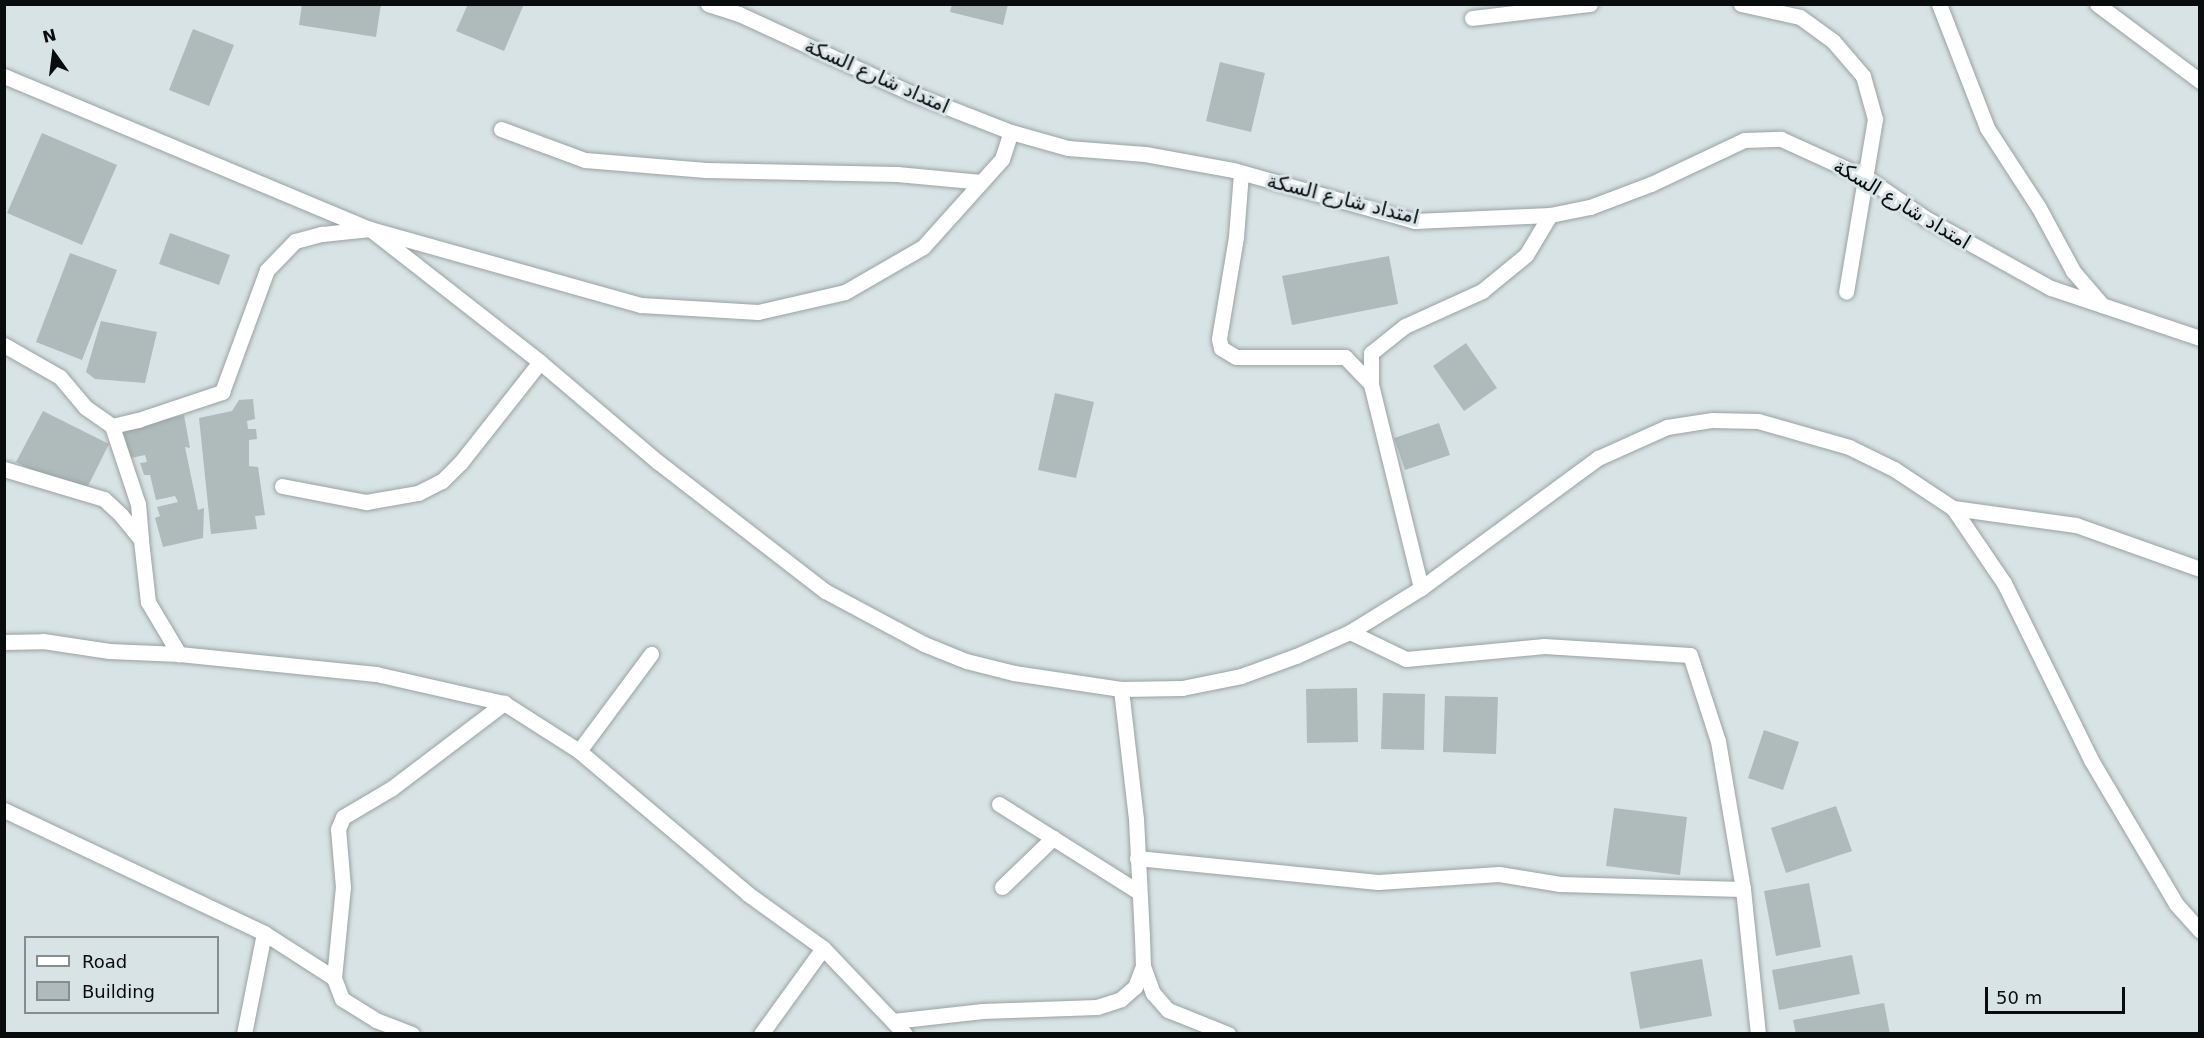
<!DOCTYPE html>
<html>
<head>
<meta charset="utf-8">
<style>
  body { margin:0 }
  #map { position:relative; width:2204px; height:1038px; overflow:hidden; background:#d8e3e5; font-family:"DejaVu Sans",Vazirmatn,sans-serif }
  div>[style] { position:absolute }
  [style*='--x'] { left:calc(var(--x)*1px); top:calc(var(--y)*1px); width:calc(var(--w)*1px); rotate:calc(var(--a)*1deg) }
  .building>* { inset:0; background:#afbabb }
  .roads { filter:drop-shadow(0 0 2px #98a2a3) drop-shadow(0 0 2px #98a2a3) }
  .minor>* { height:15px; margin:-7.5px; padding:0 7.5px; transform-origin:7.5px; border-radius:7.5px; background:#fff }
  span { translate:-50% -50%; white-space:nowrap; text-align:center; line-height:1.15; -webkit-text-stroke:6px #d8e3e5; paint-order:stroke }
  .street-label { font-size:20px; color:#090c0d }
  .frame { position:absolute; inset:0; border:6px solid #090c0d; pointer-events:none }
  .legend { position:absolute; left:24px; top:936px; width:195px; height:78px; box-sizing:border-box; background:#d8e3e5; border:2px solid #858d8f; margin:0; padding:8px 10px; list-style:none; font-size:18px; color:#090c0d }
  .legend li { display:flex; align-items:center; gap:12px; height:30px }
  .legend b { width:30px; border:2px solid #858d8f }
  .north { position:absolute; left:24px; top:24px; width:60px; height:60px; -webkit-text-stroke:4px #d8e3e5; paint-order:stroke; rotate:346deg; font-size:16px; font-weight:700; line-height:24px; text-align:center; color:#090c0d }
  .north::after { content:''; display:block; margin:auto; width:21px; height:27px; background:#090c0d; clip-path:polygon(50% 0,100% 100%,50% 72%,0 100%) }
  .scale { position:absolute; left:1985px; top:987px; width:140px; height:27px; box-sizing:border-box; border:3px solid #090c0d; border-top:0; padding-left:8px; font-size:18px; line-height:21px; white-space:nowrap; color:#090c0d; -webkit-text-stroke:4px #d8e3e5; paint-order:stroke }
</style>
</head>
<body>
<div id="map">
  <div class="building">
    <div style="clip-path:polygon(302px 4px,381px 4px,376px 37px,299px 25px)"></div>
    <div style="clip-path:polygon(468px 4px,524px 4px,504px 51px,456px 31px)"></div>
    <div style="clip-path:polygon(952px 4px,1008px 4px,1003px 25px,950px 12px)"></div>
    <div style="clip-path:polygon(193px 29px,234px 45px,209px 106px,169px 90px)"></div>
    <div style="clip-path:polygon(1220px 62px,1265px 73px,1251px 132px,1206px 121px)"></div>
    <div style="clip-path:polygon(42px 133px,117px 165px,82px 245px,7px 213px)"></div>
    <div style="clip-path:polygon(170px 233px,230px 255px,219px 285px,159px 264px)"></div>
    <div style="clip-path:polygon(70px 253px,117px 270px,82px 360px,36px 342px)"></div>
    <div style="clip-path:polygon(1389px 256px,1398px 304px,1292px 325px,1282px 276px)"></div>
    <div style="clip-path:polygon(101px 321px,157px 332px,145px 383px,95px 379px,86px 372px)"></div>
    <div style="clip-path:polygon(1466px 343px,1497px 388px,1464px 411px,1433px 366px)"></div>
    <div style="clip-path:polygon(1055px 393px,1094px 402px,1076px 478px,1038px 470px)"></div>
    <div style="clip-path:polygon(253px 399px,255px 419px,247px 421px,248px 429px,256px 429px,257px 439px,249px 440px,249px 466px,258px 467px,265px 515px,255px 516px,257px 529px,211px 534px,199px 418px,232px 411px,239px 400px)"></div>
    <div style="clip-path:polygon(43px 411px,109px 444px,83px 496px,16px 462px)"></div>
    <div style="clip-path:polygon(184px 415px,190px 448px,185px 447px,198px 510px,204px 508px,203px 538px,163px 547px,155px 518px,160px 516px,157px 507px,178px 502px,175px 496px,156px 500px,150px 475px,144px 475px,140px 463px,147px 462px,145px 455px,131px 458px,119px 429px)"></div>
    <div style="clip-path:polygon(1439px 423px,1450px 455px,1405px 470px,1394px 438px)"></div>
    <div style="clip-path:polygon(1357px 688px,1358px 742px,1307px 743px,1306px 689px)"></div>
    <div style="clip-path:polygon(1383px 693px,1425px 694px,1424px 750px,1381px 749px)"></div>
    <div style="clip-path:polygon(1445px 696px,1498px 697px,1496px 754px,1443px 752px)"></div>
    <div style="clip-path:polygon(1764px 730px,1799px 742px,1783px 790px,1748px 778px)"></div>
    <div style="clip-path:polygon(1836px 806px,1852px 851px,1786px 873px,1771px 828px)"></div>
    <div style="clip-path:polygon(1614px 808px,1687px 817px,1680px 875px,1606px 866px)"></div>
    <div style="clip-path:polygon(1809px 883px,1821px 947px,1776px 956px,1764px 891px)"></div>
    <div style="clip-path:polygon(1852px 955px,1860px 994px,1779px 1010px,1772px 970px)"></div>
    <div style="clip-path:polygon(1702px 959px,1712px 1016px,1640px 1029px,1630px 972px)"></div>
    <div style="clip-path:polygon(1884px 1003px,1890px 1034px,1796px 1034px,1793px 1020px)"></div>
  </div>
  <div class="roads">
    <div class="minor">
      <div style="--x:708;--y:4;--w:33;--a:18"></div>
      <div style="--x:739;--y:14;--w:189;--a:24.7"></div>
      <div style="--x:911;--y:93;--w:107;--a:21.3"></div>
      <div style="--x:1011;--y:132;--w:59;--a:15.7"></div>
      <div style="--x:1068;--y:148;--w:77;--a:4.5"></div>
      <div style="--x:1145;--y:154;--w:89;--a:10.3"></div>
      <div style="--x:1233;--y:170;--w:188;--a:15.7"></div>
      <div style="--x:1414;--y:221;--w:136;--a:-2.5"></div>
      <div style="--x:1550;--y:215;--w:41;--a:-11.3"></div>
      <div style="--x:1590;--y:207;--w:65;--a:-20.7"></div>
      <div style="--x:1651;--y:184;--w:103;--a:-25.3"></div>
      <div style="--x:1744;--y:140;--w:37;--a:-2"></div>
      <div style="--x:1781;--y:139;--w:94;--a:24.4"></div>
      <div style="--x:1867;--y:178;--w:70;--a:34.6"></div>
      <div style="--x:1925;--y:218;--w:144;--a:29.1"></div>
      <div style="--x:2051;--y:288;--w:157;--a:18.6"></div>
      <div style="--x:1741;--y:4;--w:60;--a:12.4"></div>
      <div style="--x:1800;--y:17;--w:41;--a:36"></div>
      <div style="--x:1833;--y:41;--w:46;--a:49.4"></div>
      <div style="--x:1863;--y:76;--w:45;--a:74.4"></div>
      <div style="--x:1875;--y:119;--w:175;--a:99.5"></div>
      <div style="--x:1939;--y:4;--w:133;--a:68.8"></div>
      <div style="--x:1987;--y:128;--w:95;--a:57"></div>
      <div style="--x:2039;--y:208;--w:72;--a:61.6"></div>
      <div style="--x:2073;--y:271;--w:45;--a:49.5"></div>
      <div style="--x:2097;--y:4;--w:129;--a:36.8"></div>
      <div style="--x:1472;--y:18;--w:119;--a:-6.8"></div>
      <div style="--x:4;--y:76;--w:397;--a:22.7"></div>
      <div style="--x:370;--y:229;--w:216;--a:38"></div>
      <div style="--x:540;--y:362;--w:155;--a:40.3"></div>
      <div style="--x:658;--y:462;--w:211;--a:37.7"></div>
      <div style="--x:825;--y:591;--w:112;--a:28.2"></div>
      <div style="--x:924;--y:644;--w:45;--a:22"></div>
      <div style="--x:966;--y:661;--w:49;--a:14"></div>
      <div style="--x:1014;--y:673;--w:108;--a:8.5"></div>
      <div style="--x:1121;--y:689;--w:61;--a:-0.9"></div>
      <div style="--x:1182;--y:688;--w:60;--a:-11.5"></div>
      <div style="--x:1241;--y:676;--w:59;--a:-20"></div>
      <div style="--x:1296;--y:656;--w:59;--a:-24"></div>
      <div style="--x:1350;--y:632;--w:84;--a:-31.8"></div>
      <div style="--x:1421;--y:588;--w:220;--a:-36.3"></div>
      <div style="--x:1598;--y:458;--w:76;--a:-24.2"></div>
      <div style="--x:1667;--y:427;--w:46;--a:-8.8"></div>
      <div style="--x:1712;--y:420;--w:46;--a:1.2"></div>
      <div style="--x:1758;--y:421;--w:95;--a:15.9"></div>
      <div style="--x:1849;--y:447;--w:50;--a:26.1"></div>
      <div style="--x:1894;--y:469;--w:71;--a:33.5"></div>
      <div style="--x:1953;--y:508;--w:91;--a:55.8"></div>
      <div style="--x:2004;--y:583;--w:197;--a:63.8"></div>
      <div style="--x:2091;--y:760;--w:167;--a:59.4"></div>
      <div style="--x:2176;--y:904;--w:36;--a:48"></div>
      <div style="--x:501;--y:129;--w:90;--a:20.3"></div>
      <div style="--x:585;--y:160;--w:121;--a:4.7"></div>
      <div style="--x:706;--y:170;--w:191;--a:1.2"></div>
      <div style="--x:897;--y:174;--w:84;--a:5.4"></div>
      <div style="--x:1241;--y:173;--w:64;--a:94.5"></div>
      <div style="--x:1236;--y:237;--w:103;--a:99.5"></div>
      <div style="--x:1219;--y:339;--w:9;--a:77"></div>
      <div style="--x:1221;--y:348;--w:17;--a:31"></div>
      <div style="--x:1236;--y:357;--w:109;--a:0"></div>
      <div style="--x:1345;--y:357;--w:37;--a:46"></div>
      <div style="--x:4;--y:345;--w:64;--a:29.7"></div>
      <div style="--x:60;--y:377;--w:39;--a:50"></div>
      <div style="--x:85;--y:407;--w:33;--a:35"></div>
      <div style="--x:112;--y:426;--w:27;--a:-13"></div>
      <div style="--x:138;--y:420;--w:89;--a:-18.4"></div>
      <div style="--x:222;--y:392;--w:130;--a:-69.8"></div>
      <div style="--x:267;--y:270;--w:40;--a:-46"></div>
      <div style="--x:295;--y:241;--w:28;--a:-15"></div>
      <div style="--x:322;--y:234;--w:48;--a:-5.9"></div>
      <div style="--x:370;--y:229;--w:281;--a:15.7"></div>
      <div style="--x:641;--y:305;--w:117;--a:3.4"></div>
      <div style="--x:758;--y:312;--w:89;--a:-12.9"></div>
      <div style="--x:845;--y:292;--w:90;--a:-30"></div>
      <div style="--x:923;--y:247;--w:118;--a:-48.1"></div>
      <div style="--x:1002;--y:159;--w:28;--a:-72"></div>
      <div style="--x:112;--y:426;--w:82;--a:71.6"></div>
      <div style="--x:138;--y:504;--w:36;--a:85"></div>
      <div style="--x:4;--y:469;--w:104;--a:16.7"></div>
      <div style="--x:104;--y:499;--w:23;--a:43"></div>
      <div style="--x:121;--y:515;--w:32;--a:51"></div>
      <div style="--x:141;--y:540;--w:62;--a:83.6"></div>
      <div style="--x:148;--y:602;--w:61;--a:59.2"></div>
      <div style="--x:179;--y:654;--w:198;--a:5.8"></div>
      <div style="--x:376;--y:674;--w:131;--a:12.8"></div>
      <div style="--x:504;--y:703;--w:89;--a:32.6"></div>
      <div style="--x:579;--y:751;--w:221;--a:40.2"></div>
      <div style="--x:748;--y:894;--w:92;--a:35.8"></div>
      <div style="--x:823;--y:948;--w:119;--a:46.4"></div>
      <div style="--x:282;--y:486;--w:86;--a:10.8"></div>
      <div style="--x:366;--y:502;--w:53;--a:-9.8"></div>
      <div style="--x:418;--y:493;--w:27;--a:-27"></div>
      <div style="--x:442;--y:481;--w:27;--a:-45"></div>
      <div style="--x:461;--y:462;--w:127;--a:-51.7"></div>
      <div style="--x:1953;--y:508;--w:124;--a:7.9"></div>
      <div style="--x:2076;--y:525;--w:132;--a:19.5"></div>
      <div style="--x:1421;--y:588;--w:210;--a:-103.8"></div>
      <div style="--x:1371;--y:384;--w:31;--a:-90"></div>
      <div style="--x:1371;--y:353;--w:43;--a:-38.5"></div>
      <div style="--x:1405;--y:326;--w:85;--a:-24.4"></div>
      <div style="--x:1482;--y:291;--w:57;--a:-39.3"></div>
      <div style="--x:1526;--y:255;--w:47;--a:-59"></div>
      <div style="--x:1350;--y:632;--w:62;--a:25.7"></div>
      <div style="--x:1406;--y:659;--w:139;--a:-5.4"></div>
      <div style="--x:1544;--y:646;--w:146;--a:3.5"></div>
      <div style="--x:1690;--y:655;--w:90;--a:72"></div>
      <div style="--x:1718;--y:741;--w:150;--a:80.4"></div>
      <div style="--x:1743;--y:889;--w:146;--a:84.1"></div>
      <div style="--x:4;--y:642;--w:39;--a:-1"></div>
      <div style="--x:43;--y:641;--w:67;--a:8.6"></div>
      <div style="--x:109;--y:651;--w:70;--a:2.5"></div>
      <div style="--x:579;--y:751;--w:121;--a:-53.4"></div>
      <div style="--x:999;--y:804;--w:163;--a:32.2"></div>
      <div style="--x:4;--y:810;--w:288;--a:25.3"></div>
      <div style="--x:264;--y:933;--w:83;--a:32.7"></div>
      <div style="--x:1137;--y:858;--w:242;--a:5.7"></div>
      <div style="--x:1378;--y:882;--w:121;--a:-3.8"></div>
      <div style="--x:1499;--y:874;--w:62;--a:9.3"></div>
      <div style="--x:1560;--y:884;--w:183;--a:1.6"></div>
      <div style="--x:1002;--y:887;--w:71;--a:-43.9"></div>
      <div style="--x:1143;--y:966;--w:29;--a:70"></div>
      <div style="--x:1153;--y:993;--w:23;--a:49"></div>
      <div style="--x:1168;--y:1010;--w:65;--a:21.8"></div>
      <div style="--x:893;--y:1021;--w:90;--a:-6.4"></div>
      <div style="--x:982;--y:1011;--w:115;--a:-2"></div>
      <div style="--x:1097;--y:1007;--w:25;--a:-18"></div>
      <div style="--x:1121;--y:999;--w:18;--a:-41"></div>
      <div style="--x:1135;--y:987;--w:22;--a:-69"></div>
      <div style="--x:1143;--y:966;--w:29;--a:-92"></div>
      <div style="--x:1142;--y:937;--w:118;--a:-92.9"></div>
      <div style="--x:1136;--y:819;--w:131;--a:-96.6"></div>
      <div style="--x:244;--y:1034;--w:103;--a:-78.8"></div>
      <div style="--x:412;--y:1034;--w:39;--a:-159"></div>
      <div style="--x:376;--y:1020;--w:40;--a:-148"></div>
      <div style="--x:342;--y:999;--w:22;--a:-111"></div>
      <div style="--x:334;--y:978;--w:91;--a:-84.4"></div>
      <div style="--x:343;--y:887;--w:58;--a:-94.9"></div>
      <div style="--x:338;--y:829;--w:13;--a:-67"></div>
      <div style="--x:343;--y:817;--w:57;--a:-30.6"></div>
      <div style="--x:392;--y:788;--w:141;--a:-37.2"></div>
      <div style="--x:761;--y:1034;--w:106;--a:-54.2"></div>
    </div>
  </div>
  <div class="street-label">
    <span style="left:877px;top:76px;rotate:24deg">امتداد شارع السكة</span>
    <span style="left:1343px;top:199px;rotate:14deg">امتداد شارع السكة</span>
    <span style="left:1902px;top:204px;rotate:31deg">امتداد شارع السكة</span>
  </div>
  <div class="frame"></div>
  <ul class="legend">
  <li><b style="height:8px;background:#fff"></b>Road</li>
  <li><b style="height:16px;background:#afbabb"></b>Building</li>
  </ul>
  <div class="north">N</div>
  <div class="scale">50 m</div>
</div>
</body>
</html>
